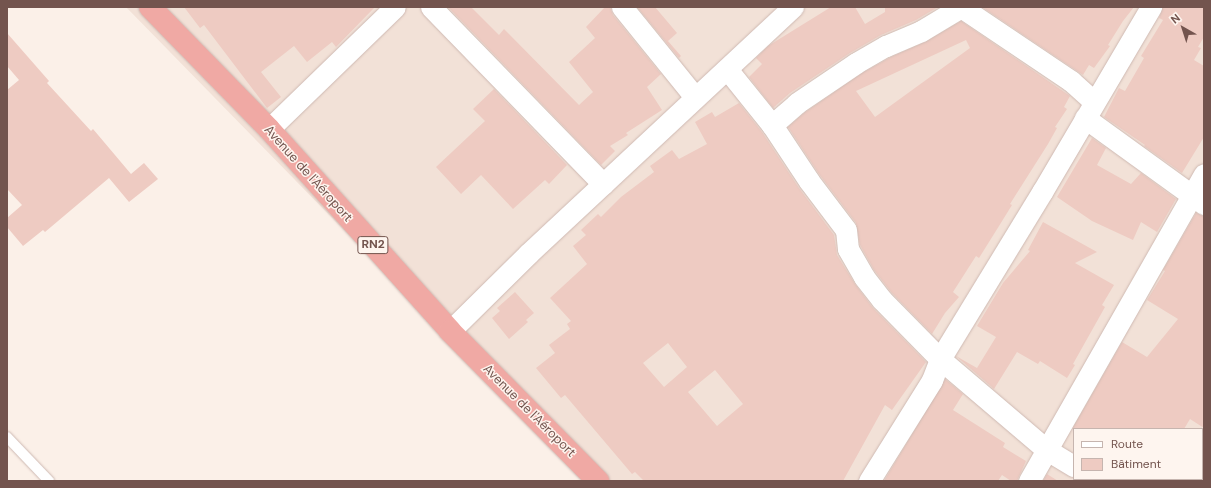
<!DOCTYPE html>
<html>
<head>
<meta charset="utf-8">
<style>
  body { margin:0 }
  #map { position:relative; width:1211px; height:488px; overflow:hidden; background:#fbf0e8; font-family:"DM Sans",sans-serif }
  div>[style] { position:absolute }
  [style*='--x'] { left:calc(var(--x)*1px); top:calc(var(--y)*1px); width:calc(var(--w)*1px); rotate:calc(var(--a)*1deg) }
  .residential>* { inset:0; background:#f2e1d7 }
  .building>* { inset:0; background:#eecbc2 }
  .roads { filter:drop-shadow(0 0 1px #ceb9b2) drop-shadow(0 0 1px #ceb9b2) }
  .lane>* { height:10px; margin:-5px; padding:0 5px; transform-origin:5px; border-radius:5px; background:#fff }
  .street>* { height:21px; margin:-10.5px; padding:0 10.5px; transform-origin:10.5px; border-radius:10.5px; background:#fff }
  .highway>* { height:22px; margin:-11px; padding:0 11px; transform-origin:11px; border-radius:11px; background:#f0a9a4 }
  span { translate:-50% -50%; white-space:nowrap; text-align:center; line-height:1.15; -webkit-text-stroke:3px #fef5ef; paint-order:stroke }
  .shield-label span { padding:1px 3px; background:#fef5ef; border:1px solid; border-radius:3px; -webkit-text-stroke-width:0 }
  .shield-label { font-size:12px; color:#73544e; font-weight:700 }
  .street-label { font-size:13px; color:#73544e }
  .frame { position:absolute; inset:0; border:8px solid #73544e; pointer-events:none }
  .legend { position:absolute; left:1073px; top:428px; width:130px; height:52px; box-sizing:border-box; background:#fef5ef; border:1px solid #c6b5af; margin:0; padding:5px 7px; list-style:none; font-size:12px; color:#73544e }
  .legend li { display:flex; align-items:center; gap:8px; height:20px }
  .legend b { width:20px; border:1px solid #c6b5af }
  .north { position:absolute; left:1163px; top:8px; width:40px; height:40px; -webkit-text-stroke:3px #fef5ef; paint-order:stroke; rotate:321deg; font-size:11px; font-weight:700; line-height:16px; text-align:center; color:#73544e }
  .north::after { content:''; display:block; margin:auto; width:14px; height:18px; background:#73544e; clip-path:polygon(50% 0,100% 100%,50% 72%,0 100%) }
</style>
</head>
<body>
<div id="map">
  <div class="residential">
    <div style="clip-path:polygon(evenodd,126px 7px,1204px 7px,1204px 481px,589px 481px,126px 7px,1074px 429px,1202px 429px,1202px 479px,1074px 479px,1074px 429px)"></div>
  </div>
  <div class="building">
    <div style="clip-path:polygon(184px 7px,375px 7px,336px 47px,332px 42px,307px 62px,294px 46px,261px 72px,281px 97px,267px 108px,204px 25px,200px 28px)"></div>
    <div style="clip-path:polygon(448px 7px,471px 7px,499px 35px,504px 29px,579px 105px,593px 92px,569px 62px,595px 38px,586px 27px,605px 7px,610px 7px,613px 15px,661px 74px,647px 87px,662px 110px,626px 133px,628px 135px,610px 146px,615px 151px,601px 165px)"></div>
    <div style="clip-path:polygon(637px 7px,655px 7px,677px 33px,668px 41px,681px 56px,679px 58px)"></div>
    <div style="clip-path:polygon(831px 7px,855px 7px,865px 24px,885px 12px,885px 7px,938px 7px,916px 20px,881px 35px,850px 53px,790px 93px,773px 108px,749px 77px,762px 64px,756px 58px,768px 46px)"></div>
    <div style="clip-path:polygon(982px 7px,1134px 7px,1123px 21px,1108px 45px,1110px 46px,1094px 68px,1089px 65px,1083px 75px)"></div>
    <div style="clip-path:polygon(1163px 7px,1204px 7px,1204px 37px,1198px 47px,1201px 48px,1194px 60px,1204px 66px,1204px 137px,1182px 173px,1144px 146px,1145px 145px,1104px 117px,1119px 88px,1125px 91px,1144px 58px,1141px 56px,1163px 20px,1159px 18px)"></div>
    <div style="clip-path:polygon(evenodd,961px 21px,1070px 96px,1064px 107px,1067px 109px,1055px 127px,1057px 128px,1048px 144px,1010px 204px,1012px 205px,999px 226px,979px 258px,976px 256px,953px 292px,959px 297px,945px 313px,932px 334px,891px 292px,874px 270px,860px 245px,856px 223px,819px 174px,788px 127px,804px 113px,862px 73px,891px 57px,927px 41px,961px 21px,966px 40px,970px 48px,875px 117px,856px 91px,966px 40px)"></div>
    <div style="clip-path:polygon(7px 33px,49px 81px,47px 83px,91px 131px,93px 129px,131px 174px,144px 163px,158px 179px,129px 202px,109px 178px,45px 232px,43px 230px,23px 246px,7px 227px,7px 218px,22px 205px,7px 189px,7px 90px,19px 80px,7px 66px)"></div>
    <div style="clip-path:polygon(494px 89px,567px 165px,549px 184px,545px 180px,513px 209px,481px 175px,461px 194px,436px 167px,485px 121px,473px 109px)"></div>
    <div style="clip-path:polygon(evenodd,739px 103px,762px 132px,799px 188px,834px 235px,837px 255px,855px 284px,873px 308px,926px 362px,892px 410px,885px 405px,843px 481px,644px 481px,635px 472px,632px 474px,565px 395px,561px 398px,536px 368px,555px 353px,549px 345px,570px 329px,567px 324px,571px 321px,550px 298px,587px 264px,573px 246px,586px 235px,581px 230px,598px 214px,601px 217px,621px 197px,654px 172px,650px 166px,672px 150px,679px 159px,707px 144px,695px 122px,712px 112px,715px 117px,739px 103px,668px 343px,687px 367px,664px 387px,643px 363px,668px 343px,739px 103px,715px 370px,743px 404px,717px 426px,688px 392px,715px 370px)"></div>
    <div style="clip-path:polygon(1092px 138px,1106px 148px,1097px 165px,1131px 184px,1141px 173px,1176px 199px,1157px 232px,1141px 222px,1133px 240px,1092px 221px,1057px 197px)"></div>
    <div style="clip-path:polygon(1196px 213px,1204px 216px,1204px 428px,1190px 419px,1184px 429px,1072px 429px,1122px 342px,1147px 357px,1178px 319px,1147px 300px,1165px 271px,1163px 270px)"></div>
    <div style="clip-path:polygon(1043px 222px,1097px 252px,1075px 263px,1114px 285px,1102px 305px,1105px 307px,1073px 364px,1075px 365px,1067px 378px,1040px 361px,1038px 364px,1017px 352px,994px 389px,956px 356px,977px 368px,996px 337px,977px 326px,1003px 283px,1030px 251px,1028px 250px)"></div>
    <div style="clip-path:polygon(515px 292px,534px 313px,526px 320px,528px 322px,509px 339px,492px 318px,500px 311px,497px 308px)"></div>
    <div style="clip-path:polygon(945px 379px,963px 394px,953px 410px,1005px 443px,1003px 447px,1026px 461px,1017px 481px,1011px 481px,1002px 475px,998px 481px,884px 481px)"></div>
    <div style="clip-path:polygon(1047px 474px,1058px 481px,1043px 481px)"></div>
  </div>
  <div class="roads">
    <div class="lane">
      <div style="--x:7;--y:437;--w:61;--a:46.3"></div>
    </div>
    <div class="street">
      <div style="--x:431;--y:7;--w:247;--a:45.8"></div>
      <div style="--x:622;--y:7;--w:116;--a:51"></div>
      <div style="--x:961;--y:7;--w:133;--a:33.9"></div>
      <div style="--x:1071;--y:81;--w:31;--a:42"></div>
      <div style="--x:727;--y:69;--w:72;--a:51.2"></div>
      <div style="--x:772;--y:125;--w:67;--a:56.5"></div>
      <div style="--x:809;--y:181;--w:61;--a:52.9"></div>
      <div style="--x:846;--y:230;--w:19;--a:84"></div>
      <div style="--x:848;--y:249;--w:32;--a:60"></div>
      <div style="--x:864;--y:277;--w:29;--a:52"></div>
      <div style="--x:882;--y:300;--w:83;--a:45.5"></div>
      <div style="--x:940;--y:359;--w:140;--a:40.4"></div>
      <div style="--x:1047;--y:450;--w:31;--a:31"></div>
      <div style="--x:1085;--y:118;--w:147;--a:35.9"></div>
      <div style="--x:772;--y:125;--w:33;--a:-41"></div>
      <div style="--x:797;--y:103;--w:71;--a:-34.1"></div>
      <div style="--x:856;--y:63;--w:34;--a:-30"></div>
      <div style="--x:886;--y:46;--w:38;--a:-23"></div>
      <div style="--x:921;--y:31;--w:47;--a:-31"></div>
      <div style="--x:269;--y:129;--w:175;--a:-44.1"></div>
      <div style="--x:450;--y:331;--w:111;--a:-44.6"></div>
      <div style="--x:529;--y:253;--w:361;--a:-43"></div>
      <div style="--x:1202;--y:473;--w:4;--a:-56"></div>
      <div style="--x:1095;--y:479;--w:4;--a:34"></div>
      <div style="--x:869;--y:481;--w:119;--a:-58"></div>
      <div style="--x:932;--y:380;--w:22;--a:-69"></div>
      <div style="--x:940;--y:359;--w:196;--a:-58.6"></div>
      <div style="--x:1042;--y:192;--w:215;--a:-59.5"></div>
      <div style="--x:1029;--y:481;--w:353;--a:-60.3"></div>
    </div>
    <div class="highway">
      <div style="--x:150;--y:7;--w:170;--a:45.7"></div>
      <div style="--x:269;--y:129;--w:271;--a:48.1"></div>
      <div style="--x:450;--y:331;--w:211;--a:45.4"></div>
    </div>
  </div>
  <div class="shield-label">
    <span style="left:373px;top:245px">RN2</span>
  </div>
  <div class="street-label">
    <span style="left:308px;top:174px;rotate:48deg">Avenue de l'Aéroport</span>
    <span style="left:529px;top:411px;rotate:45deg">Avenue de l'Aéroport</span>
  </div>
  <div class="frame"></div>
  <ul class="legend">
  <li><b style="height:5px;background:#fff"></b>Route</li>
  <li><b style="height:11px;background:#eecbc2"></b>Bâtiment</li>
  </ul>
  <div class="north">N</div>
</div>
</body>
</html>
